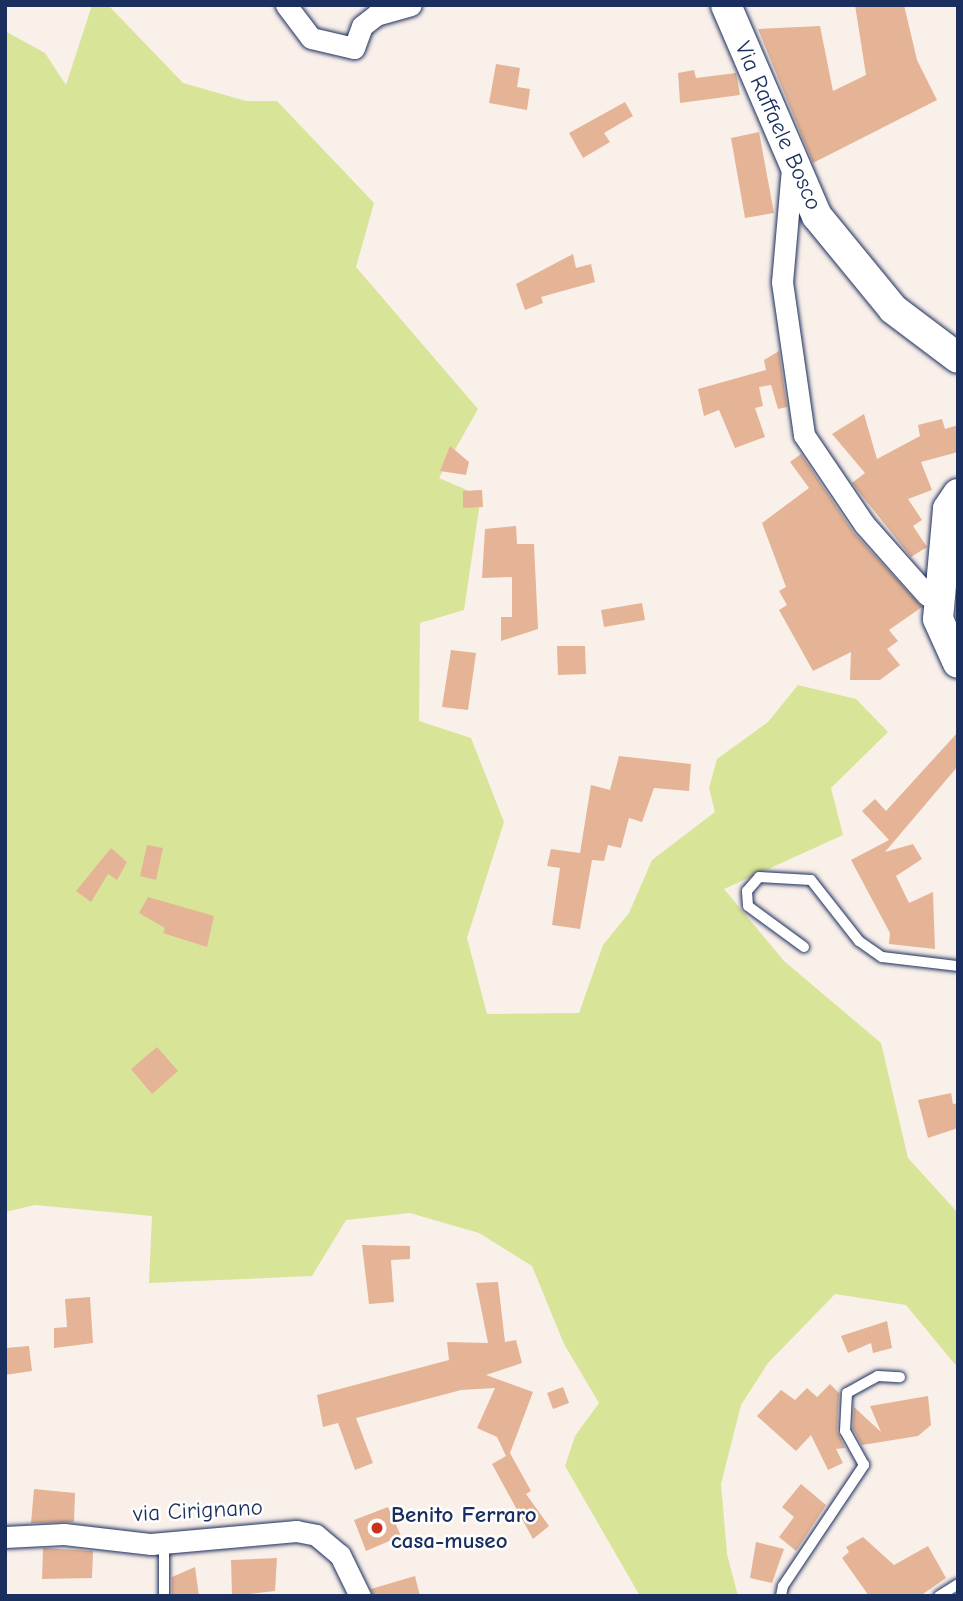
<!DOCTYPE html>
<html>
<head>
<meta charset="utf-8">
<style>
  body { margin:0 }
  #map { position:relative; width:963px; height:1601px; overflow:hidden; background:#faf0ea; font-family:"Comic Neue",sans-serif }
  div>[style] { position:absolute }
  [style*='--x'] { left:calc(var(--x)*1px); top:calc(var(--y)*1px); width:calc(var(--w)*1px); rotate:calc(var(--a)*1deg) }
  .green>* { inset:0; background:#d8e497 }
  .building>* { inset:0; background:#e5b496 }
  .roads { filter:drop-shadow(0 0 2px #1b2f5e) drop-shadow(0 0 2px #1b2f5e) }
  .lane>* { height:10px; margin:-5px; padding:0 5px; transform-origin:5px; border-radius:5px; background:#fff }
  .street>* { height:21px; margin:-10.5px; padding:0 10.5px; transform-origin:10.5px; border-radius:10.5px; background:#fff }
  .secondary>* { height:30px; margin:-15px; padding:0 15px; transform-origin:15px; border-radius:15px; background:#fff }
  .dots>* { width:19px; height:19px; translate:-50% -50%; box-sizing:border-box; border:4px solid #fff; border-radius:50% }
  span { translate:-50% -50%; white-space:nowrap; text-align:center; line-height:1.15; -webkit-text-stroke:5px #fff; paint-order:stroke }
  .street-label { font-size:23px; color:#1b2f5e }
  .poi-label { font-size:23px; color:#1b2f5e; font-weight:700 }
  .left { translate:0 -50%; text-align:left }
  .frame { position:absolute; inset:0; border:7px solid #1b2f5e; pointer-events:none }
</style>
</head>
<body>
<div id="map">
  <div class="green">
    <div style="clip-path:polygon(92px 5px,108px 5px,183px 83px,246px 101px,277px 101px,374px 203px,356px 267px,478px 409px,439px 478px,481px 496px,464px 610px,420px 623px,419px 721px,471px 738px,504px 822px,467px 938px,487px 1014px,579px 1013px,603px 945px,629px 913px,652px 860px,715px 812px,709px 788px,717px 759px,768px 722px,798px 685px,856px 699px,888px 732px,831px 788px,843px 835px,724px 889px,784px 961px,881px 1043px,908px 1158px,958px 1213px,958px 1368px,906px 1305px,835px 1294px,768px 1363px,741px 1405px,721px 1484px,727px 1554px,738px 1596px,640px 1596px,565px 1466px,575px 1436px,599px 1403px,564px 1344px,532px 1266px,479px 1233px,410px 1213px,346px 1220px,312px 1276px,149px 1283px,152px 1216px,35px 1205px,5px 1212px,5px 31px,45px 53px,66px 85px)"></div>
  </div>
  <div class="building">
    <div style="clip-path:polygon(855px 5px,904px 5px,917px 60px,937px 100px,813px 163px,758px 29px,820px 26px,833px 91px,866px 75px)"></div>
    <div style="clip-path:polygon(496px 64px,520px 68px,517px 87px,530px 89px,527px 110px,489px 103px)"></div>
    <div style="clip-path:polygon(694px 70px,696px 78px,736px 73px,740px 95px,680px 103px,678px 73px)"></div>
    <div style="clip-path:polygon(625px 102px,633px 116px,604px 133px,610px 142px,583px 158px,569px 133px)"></div>
    <div style="clip-path:polygon(759px 132px,774px 213px,745px 218px,731px 138px)"></div>
    <div style="clip-path:polygon(573px 254px,576px 268px,591px 264px,595px 282px,541px 297px,543px 303px,525px 310px,516px 284px)"></div>
    <div style="clip-path:polygon(779px 351px,787px 407px,778px 409px,771px 385px,759px 387px,763px 406px,755px 408px,765px 437px,735px 448px,719px 410px,704px 416px,698px 389px,766px 370px,764px 360px)"></div>
    <div style="clip-path:polygon(864px 414px,877px 459px,920px 436px,918px 425px,942px 419px,945px 429px,958px 425px,958px 452px,921px 462px,932px 490px,908px 499px,922px 520px,913px 526px,927px 547px,911px 557px,852px 483px,865px 473px,832px 434px)"></div>
    <div style="clip-path:polygon(450px 446px,469px 462px,466px 475px,440px 471px)"></div>
    <div style="clip-path:polygon(801px 454px,854px 533px,922px 607px,889px 630px,898px 641px,887px 649px,900px 665px,880px 680px,850px 680px,851px 652px,813px 671px,779px 610px,787px 605px,779px 591px,786px 587px,762px 523px,809px 488px,790px 462px)"></div>
    <div style="clip-path:polygon(482px 490px,483px 507px,463px 508px,463px 491px)"></div>
    <div style="clip-path:polygon(516px 526px,517px 544px,534px 544px,538px 629px,501px 641px,501px 617px,512px 617px,512px 577px,482px 578px,485px 529px)"></div>
    <div style="clip-path:polygon(642px 603px,645px 620px,604px 627px,601px 610px)"></div>
    <div style="clip-path:polygon(557px 646px,585px 646px,586px 674px,558px 675px)"></div>
    <div style="clip-path:polygon(451px 650px,476px 653px,468px 710px,442px 707px)"></div>
    <div style="clip-path:polygon(958px 732px,958px 766px,885px 852px,913px 844px,922px 859px,896px 876px,909px 903px,933px 892px,935px 949px,889px 944px,890px 933px,851px 860px,889px 840px,862px 811px,875px 799px,886px 811px)"></div>
    <div style="clip-path:polygon(619px 756px,691px 764px,689px 791px,654px 788px,642px 822px,629px 818px,621px 848px,608px 845px,604px 861px,592px 860px,580px 929px,552px 925px,560px 868px,547px 866px,551px 849px,580px 853px,591px 785px,610px 790px)"></div>
    <div style="clip-path:polygon(147px 845px,163px 848px,156px 880px,140px 876px)"></div>
    <div style="clip-path:polygon(111px 848px,127px 862px,117px 880px,108px 874px,91px 902px,76px 891px)"></div>
    <div style="clip-path:polygon(148px 897px,214px 916px,207px 947px,163px 933px,165px 928px,139px 913px)"></div>
    <div style="clip-path:polygon(157px 1047px,178px 1071px,152px 1094px,131px 1069px)"></div>
    <div style="clip-path:polygon(951px 1093px,953px 1104px,958px 1103px,958px 1128px,928px 1138px,918px 1100px)"></div>
    <div style="clip-path:polygon(362px 1245px,410px 1246px,410px 1259px,391px 1260px,394px 1302px,369px 1304px)"></div>
    <div style="clip-path:polygon(498px 1282px,505px 1342px,516px 1340px,522px 1363px,486px 1375px,533px 1392px,510px 1453px,531px 1491px,526px 1494px,549px 1526px,533px 1539px,492px 1464px,506px 1456px,497px 1437px,477px 1428px,495px 1388px,461px 1390px,356px 1418px,373px 1463px,355px 1470px,338px 1423px,323px 1427px,317px 1395px,449px 1360px,447px 1342px,488px 1343px,476px 1283px)"></div>
    <div style="clip-path:polygon(90px 1297px,93px 1343px,54px 1348px,54px 1328px,67px 1327px,65px 1299px)"></div>
    <div style="clip-path:polygon(887px 1321px,892px 1348px,873px 1353px,871px 1343px,848px 1353px,841px 1336px)"></div>
    <div style="clip-path:polygon(29px 1346px,32px 1371px,5px 1375px,5px 1348px)"></div>
    <div style="clip-path:polygon(830px 1384px,839px 1393px,837px 1431px,845px 1448px,836px 1449px,843px 1463px,828px 1470px,811px 1435px,796px 1451px,757px 1416px,781px 1390px,795px 1400px,807px 1388px,817px 1397px)"></div>
    <div style="clip-path:polygon(563px 1387px,569px 1403px,553px 1409px,547px 1393px)"></div>
    <div style="clip-path:polygon(928px 1396px,931px 1425px,918px 1436px,862px 1445px,853px 1429px,854px 1407px,881px 1432px,870px 1406px)"></div>
    <div style="clip-path:polygon(801px 1484px,826px 1505px,796px 1551px,779px 1537px,794px 1517px,782px 1507px)"></div>
    <div style="clip-path:polygon(34px 1489px,75px 1493px,74px 1522px,31px 1523px)"></div>
    <div style="clip-path:polygon(388px 1507px,401px 1536px,366px 1551px,354px 1520px)"></div>
    <div style="clip-path:polygon(863px 1537px,894px 1565px,928px 1546px,946px 1578px,920px 1596px,869px 1596px,842px 1558px,849px 1552px,846px 1547px)"></div>
    <div style="clip-path:polygon(756px 1542px,784px 1549px,772px 1583px,750px 1578px)"></div>
    <div style="clip-path:polygon(43px 1548px,93px 1551px,92px 1578px,42px 1579px)"></div>
    <div style="clip-path:polygon(277px 1558px,275px 1591px,232px 1596px,231px 1560px)"></div>
    <div style="clip-path:polygon(195px 1567px,199px 1596px,172px 1596px,172px 1577px)"></div>
    <div style="clip-path:polygon(415px 1576px,420px 1596px,373px 1596px,371px 1589px)"></div>
  </div>
  <div class="roads">
    <div class="lane">
      <div style="--x:804;--y:947;--w:69;--a:-143.8"></div>
      <div style="--x:748;--y:906;--w:15;--a:-94"></div>
      <div style="--x:747;--y:891;--w:18;--a:-49"></div>
      <div style="--x:759;--y:877;--w:52;--a:3.3"></div>
      <div style="--x:811;--y:880;--w:78;--a:51.8"></div>
      <div style="--x:859;--y:941;--w:28;--a:35"></div>
      <div style="--x:882;--y:957;--w:77;--a:6.8"></div>
      <div style="--x:164;--y:1596;--w:53;--a:-90"></div>
      <div style="--x:781;--y:1596;--w:10;--a:-79"></div>
      <div style="--x:783;--y:1586;--w:146;--a:-56.2"></div>
      <div style="--x:864;--y:1465;--w:39;--a:-119"></div>
      <div style="--x:845;--y:1431;--w:38;--a:-87"></div>
      <div style="--x:847;--y:1393;--w:35;--a:-29"></div>
      <div style="--x:878;--y:1376;--w:22;--a:3"></div>
      <div style="--x:939;--y:1596;--w:22;--a:-32"></div>
    </div>
    <div class="street">
      <div style="--x:286;--y:5;--w:41;--a:52.9"></div>
      <div style="--x:311;--y:38;--w:44;--a:13.1"></div>
      <div style="--x:354;--y:48;--w:23;--a:-70"></div>
      <div style="--x:362;--y:26;--w:18;--a:-38"></div>
      <div style="--x:376;--y:15;--w:36;--a:-16"></div>
      <div style="--x:792;--y:168;--w:114;--a:95"></div>
      <div style="--x:782;--y:282;--w:155;--a:81.8"></div>
      <div style="--x:804;--y:435;--w:107;--a:56"></div>
      <div style="--x:864;--y:524;--w:95;--a:48.4"></div>
      <div style="--x:5;--y:1537;--w:59;--a:-2.9"></div>
      <div style="--x:64;--y:1534;--w:88;--a:6.6"></div>
      <div style="--x:151;--y:1544;--w:146;--a:-5.1"></div>
      <div style="--x:296;--y:1531;--w:20;--a:11"></div>
      <div style="--x:316;--y:1535;--w:31;--a:40"></div>
      <div style="--x:340;--y:1555;--w:46;--a:64"></div>
    </div>
    <div class="secondary">
      <div style="--x:726;--y:5;--w:230;--a:66.7"></div>
      <div style="--x:817;--y:216;--w:120;--a:50.7"></div>
      <div style="--x:893;--y:309;--w:81;--a:37"></div>
      <div style="--x:958;--y:494;--w:18;--a:124"></div>
      <div style="--x:948;--y:509;--w:110;--a:95.2"></div>
      <div style="--x:938;--y:619;--w:48;--a:65.6"></div>
    </div>
  </div>
  <div class="dots">
    <div style="left:377px;top:1528px;background:#c8321e"></div>
  </div>
  <div class="street-label">
    <span style="left:778px;top:126px;rotate:66deg">Via Raffaele Bosco</span>
    <span style="left:198px;top:1511px;rotate:-3deg">via Cirignano</span>
  </div>
  <div class="poi-label">
    <span class="left" style="left:391px;top:1528px">Benito Ferraro<br>casa-museo</span>
  </div>
  <div class="frame"></div>
</div>
</body>
</html>
